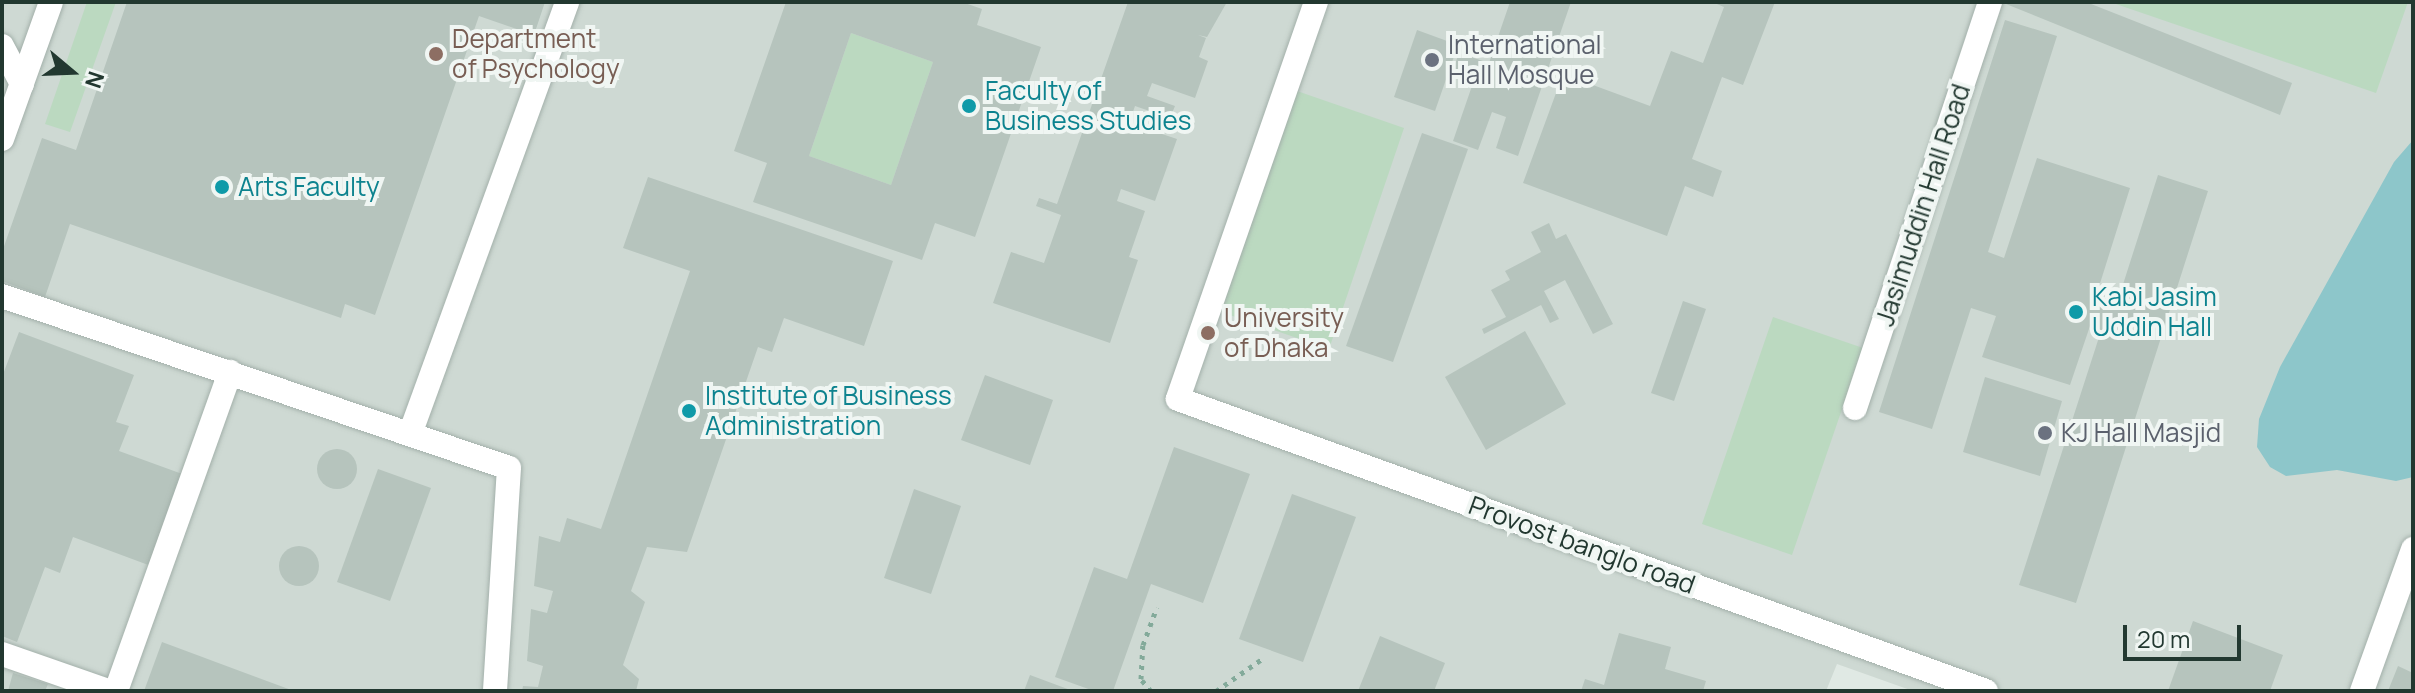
<!DOCTYPE html>
<html>
<head>
<meta charset="utf-8">
<style>
  body { margin:0 }
  #map { position:relative; width:2415px; height:693px; overflow:hidden; background:#e0e9e4; font-family:Manrope,sans-serif }
  div>[style] { position:absolute }
  [style*='--x'] { left:calc(var(--x)*1px); top:calc(var(--y)*1px); width:calc(var(--w)*1px); rotate:calc(var(--a)*1deg) }
  .built>* { inset:0; background:#ced9d3 }
  .green>* { inset:0; background:#bbd9c0 }
  .water>* { inset:0; background:#8dc6ca }
  .building>* { inset:0; background:#b6c4bd }
  .round { border-radius:50% }
  .path>* { height:5px; margin-top:-2.5px; transform-origin:0; background:repeating-linear-gradient(90deg,#83aa9a 0 4px,transparent 0 10px) }
  .roads { filter:drop-shadow(0 0 2px #a3b0aa) drop-shadow(0 0 2px #a3b0aa) }
  .minor>* { height:24px; margin:-12px; padding:0 12px; transform-origin:12px; border-radius:12px; background:#fff }
  .dots>* { width:22px; height:22px; translate:-50% -50%; box-sizing:border-box; border:4px solid #f0f6f3; border-radius:50% }
  span { translate:-50% -50%; white-space:nowrap; text-align:center; line-height:1.15; -webkit-text-stroke:8px #f0f6f3; paint-order:stroke }
  .education-label { font-size:26px; color:#785e54 }
  .left { translate:0 -50%; text-align:left }
  .worship-label { font-size:26px; color:#5b616d }
  .culture-label { font-size:26px; color:#0d838f }
  .street-label { font-size:26px; color:#223830 }
  .frame { position:absolute; inset:0; border:4px solid #223830; pointer-events:none }
  .north { position:absolute; left:32px; top:32px; width:80px; height:80px; -webkit-text-stroke:6px #f0f6f3; paint-order:stroke; rotate:109deg; font-size:22px; font-weight:700; line-height:32px; text-align:center; color:#223830 }
  .north::after { content:''; display:block; margin:auto; width:28px; height:36px; background:#223830; clip-path:polygon(50% 0,100% 100%,50% 72%,0 100%) }
  .scale { position:absolute; left:2123px; top:625px; width:118px; height:36px; box-sizing:border-box; border:4px solid #223830; border-top:0; padding-left:10px; font-size:24px; line-height:28px; white-space:nowrap; color:#223830; -webkit-text-stroke:6px #f0f6f3; paint-order:stroke }
</style>
</head>
<body>
<div id="map">
  <div class="built">
    <div style="clip-path:polygon(2px 2px,2413px 2px,2413px 691px,1913px 691px,1837px 664px,1826px 691px,2px 691px)"></div>
  </div>
  <div class="green">
    <div style="clip-path:polygon(87px 2px,116px 2px,70px 132px,45px 124px)"></div>
    <div style="clip-path:polygon(2110px 2px,2408px 2px,2376px 93px)"></div>
    <div style="clip-path:polygon(851px 33px,933px 62px,891px 185px,809px 156px)"></div>
    <div style="clip-path:polygon(1297px 91px,1404px 128px,1329px 349px,1221px 312px)"></div>
    <div style="clip-path:polygon(1773px 317px,1863px 348px,1792px 555px,1702px 524px)"></div>
  </div>
  <div class="water">
    <div style="clip-path:polygon(2413px 140px,2413px 477px,2396px 481px,2337px 470px,2286px 476px,2270px 467px,2257px 447px,2259px 419px,2280px 367px,2394px 162px)"></div>
  </div>
  <div class="building">
    <div style="clip-path:polygon(127px 2px,545px 2px,534px 35px,479px 16px,375px 315px,345px 304px,341px 318px,70px 224px,45px 297px,2px 281px,2px 252px,42px 138px,76px 150px)"></div>
    <div style="clip-path:polygon(evenodd,786px 2px,962px 2px,982px 9px,977px 25px,1041px 47px,975px 237px,935px 223px,922px 260px,753px 202px,767px 163px,734px 151px,786px 2px,851px 33px,933px 62px,891px 185px,809px 156px,851px 33px)"></div>
    <div style="clip-path:polygon(1128px 2px,1227px 2px,1207px 37px,1198px 35px,1206px 38px,1199px 57px,1208px 61px,1195px 98px,1152px 83px,1147px 96px,1175px 106px,1170px 118px,1135px 106px,1129px 123px,1177px 139px,1155px 201px,1121px 189px,1117px 201px,1145px 211px,1129px 257px,1138px 260px,1110px 343px,993px 303px,1011px 252px,1044px 263px,1061px 215px,1036px 206px,1039px 198px,1057px 204px)"></div>
    <div style="clip-path:polygon(1510px 2px,1571px 2px,1518px 156px,1496px 148px,1506px 117px,1492px 112px,1478px 150px,1453px 141px,1473px 83px,1451px 75px,1459px 53px,1489px 63px)"></div>
    <div style="clip-path:polygon(1712px 2px,1775px 2px,1743px 85px,1722px 77px,1692px 159px,1722px 171px,1713px 197px,1685px 186px,1667px 236px,1523px 183px,1563px 74px,1650px 106px,1671px 51px,1703px 63px,1724px 7px)"></div>
    <div style="clip-path:polygon(2001px 2px,2086px 2px,2292px 83px,2280px 115px)"></div>
    <div style="clip-path:polygon(2005px 20px,2057px 36px,1988px 252px,2004px 258px,2037px 158px,2130px 188px,2097px 293px,2118px 300px,2158px 175px,2208px 191px,2076px 603px,2019px 585px,2101px 331px,2090px 326px,2070px 385px,1982px 357px,1996px 316px,1971px 308px,1932px 429px,1879px 412px)"></div>
    <div style="clip-path:polygon(1417px 30px,1458px 45px,1435px 111px,1394px 97px)"></div>
    <div style="clip-path:polygon(1422px 133px,1468px 149px,1393px 362px,1346px 346px)"></div>
    <div style="clip-path:polygon(648px 177px,893px 261px,864px 346px,784px 318px,772px 352px,758px 347px,687px 552px,647px 547px,631px 591px,645px 602px,623px 665px,639px 679px,636px 691px,522px 691px,523px 686px,538px 687px,543px 666px,527px 661px,531px 609px,547px 613px,553px 591px,534px 586px,539px 536px,560px 542px,567px 518px,601px 529px,690px 271px,623px 248px)"></div>
    <div style="clip-path:polygon(1549px 223px,1556px 239px,1566px 234px,1613px 324px,1593px 334px,1565px 280px,1544px 291px,1559px 319px,1550px 323px,1541px 305px,1484px 334px,1482px 329px,1506px 317px,1491px 290px,1510px 280px,1505px 271px,1541px 252px,1531px 232px)"></div>
    <div style="clip-path:polygon(1683px 301px,1706px 309px,1674px 401px,1651px 393px)"></div>
    <div style="clip-path:polygon(1525px 331px,1566px 404px,1486px 450px,1445px 377px)"></div>
    <div style="clip-path:polygon(19px 332px,134px 375px,116px 422px,129px 426px,119px 451px,185px 475px,151px 566px,73px 537px,60px 573px,45px 567px,17px 642px,2px 636px,2px 377px)"></div>
    <div style="clip-path:polygon(985px 375px,1053px 400px,1030px 465px,961px 440px)"></div>
    <div style="clip-path:polygon(1985px 377px,2062px 401px,2040px 476px,1963px 452px)"></div>
    <div style="clip-path:polygon(1174px 447px,1250px 474px,1203px 603px,1151px 584px,1113px 691px,1094px 691px,1055px 677px,1094px 567px,1127px 579px)"></div>
    <div class="round" style="left:317px;top:449px;width:40px;height:40px"></div>
    <div style="clip-path:polygon(378px 469px,431px 488px,390px 601px,337px 582px)"></div>
    <div style="clip-path:polygon(914px 489px,961px 506px,931px 594px,884px 578px)"></div>
    <div style="clip-path:polygon(1292px 494px,1356px 517px,1303px 662px,1239px 639px)"></div>
    <div class="round" style="left:279px;top:546px;width:40px;height:40px"></div>
    <div style="clip-path:polygon(2193px 621px,2283px 655px,2270px 691px,2168px 691px)"></div>
    <div style="clip-path:polygon(1619px 633px,1671px 647px,1665px 669px,1706px 681px,1703px 691px,1581px 691px,1585px 679px,1604px 685px)"></div>
    <div style="clip-path:polygon(1380px 636px,1445px 663px,1434px 691px,1358px 691px)"></div>
    <div style="clip-path:polygon(162px 642px,294px 691px,144px 691px)"></div>
    <div style="clip-path:polygon(2398px 666px,2413px 673px,2413px 691px,2388px 691px)"></div>
    <div style="clip-path:polygon(13px 673px,48px 684px,45px 691px,8px 691px)"></div>
    <div style="clip-path:polygon(1030px 675px,1073px 691px,1024px 691px)"></div>
  </div>
  <div class="path">
    <div style="--x:1151;--y:691;--w:16;--a:-130"></div>
    <div style="--x:1141;--y:679;--w:34;--a:-87"></div>
    <div style="--x:1143;--y:645;--w:40;--a:-69.8"></div>
    <div style="--x:1216;--y:691;--w:56;--a:-34.8"></div>
  </div>
  <div class="roads">
    <div class="minor">
      <div style="--x:1316;--y:2;--w:420;--a:109.2"></div>
      <div style="--x:1178;--y:399;--w:859;--a:19.87"></div>
      <div style="--x:2;--y:46;--w:43;--a:62.2"></div>
      <div style="--x:2;--y:139;--w:145;--a:-70.3"></div>
      <div style="--x:2;--y:296;--w:535;--a:18.74"></div>
      <div style="--x:509;--y:468;--w:223;--a:93.6"></div>
      <div style="--x:1855;--y:408;--w:428;--a:-71.6"></div>
      <div style="--x:410;--y:434;--w:460;--a:-70"></div>
      <div style="--x:2;--y:654;--w:112;--a:19.2"></div>
      <div style="--x:116;--y:691;--w:339;--a:-70.3"></div>
      <div style="--x:2362;--y:691;--w:151;--a:-70.2"></div>
    </div>
  </div>
  <div class="dots">
    <div style="left:436px;top:54px;background:#8d6e63"></div>
    <div style="left:1432px;top:60px;background:#6b7280"></div>
    <div style="left:969px;top:106px;background:#0f9aa8"></div>
    <div style="left:222px;top:187px;background:#0f9aa8"></div>
    <div style="left:2076px;top:312px;background:#0f9aa8"></div>
    <div style="left:1208px;top:333px;background:#8d6e63"></div>
    <div style="left:689px;top:411px;background:#0f9aa8"></div>
    <div style="left:2045px;top:433px;background:#6b7280"></div>
  </div>
  <div class="education-label">
    <span class="left" style="left:452px;top:54px">Department<br>of Psychology</span>
    <span class="left" style="left:1224px;top:333px">University<br>of Dhaka</span>
  </div>
  <div class="worship-label">
    <span class="left" style="left:1448px;top:60px">International<br>Hall Mosque</span>
    <span class="left" style="left:2061px;top:433px">KJ Hall Masjid</span>
  </div>
  <div class="culture-label">
    <span class="left" style="left:985px;top:106px">Faculty of<br>Business Studies</span>
    <span class="left" style="left:238px;top:187px">Arts Faculty</span>
    <span class="left" style="left:2092px;top:312px">Kabi Jasim<br>Uddin Hall</span>
    <span class="left" style="left:705px;top:411px">Institute of Business<br>Administration</span>
  </div>
  <div class="street-label">
    <span style="left:1923px;top:205px;rotate:-72deg">Jasimuddin Hall Road</span>
    <span style="left:1582px;top:545px;rotate:20deg">Provost banglo road</span>
  </div>
  <div class="frame"></div>
  <div class="north">N</div>
  <div class="scale">20 m</div>
</div>
</body>
</html>
